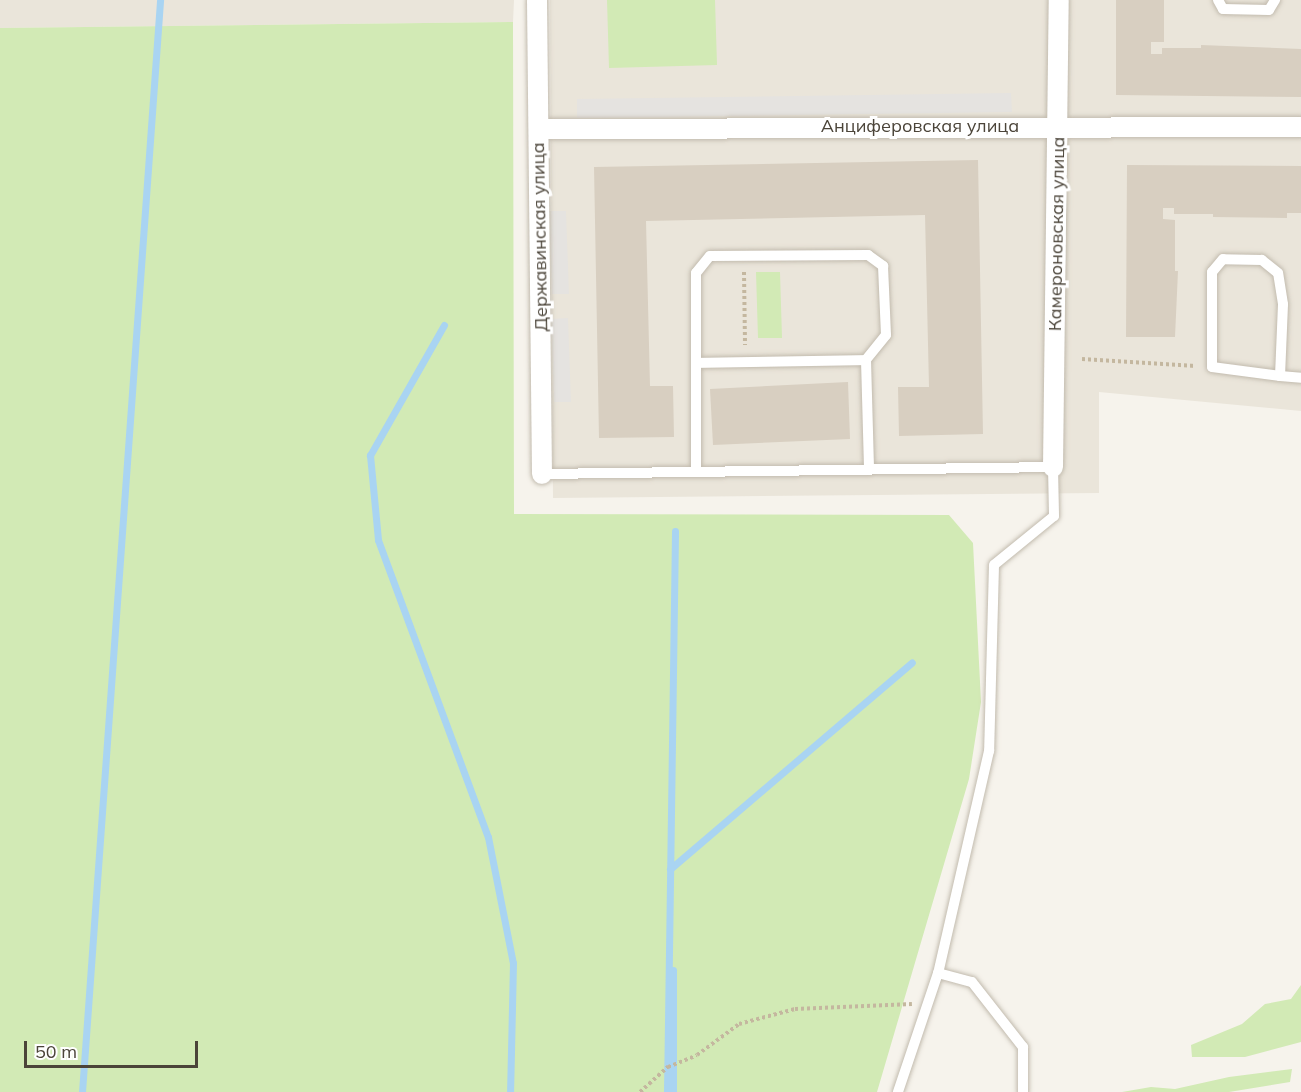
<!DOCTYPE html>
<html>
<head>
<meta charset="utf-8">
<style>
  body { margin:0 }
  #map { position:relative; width:1301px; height:1092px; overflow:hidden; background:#f6f3ec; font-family:Mulish,sans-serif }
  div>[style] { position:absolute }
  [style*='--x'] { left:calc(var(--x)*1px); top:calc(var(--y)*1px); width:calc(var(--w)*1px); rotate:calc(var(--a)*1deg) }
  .residential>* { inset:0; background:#eae5da }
  .green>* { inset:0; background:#d2eab5 }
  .parking>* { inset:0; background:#e5e3e0 }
  .stream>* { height:7px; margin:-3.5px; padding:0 3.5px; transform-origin:3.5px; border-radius:3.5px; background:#a9d4f2 }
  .building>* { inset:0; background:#d8cfc1 }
  .path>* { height:4px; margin-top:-2px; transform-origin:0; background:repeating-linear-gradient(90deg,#c4b79f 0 3px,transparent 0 6px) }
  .roads { filter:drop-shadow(0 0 2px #c2bbae) drop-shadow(0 0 2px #c2bbae) }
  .lane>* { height:10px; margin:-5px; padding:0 5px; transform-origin:5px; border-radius:5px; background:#fff }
  .street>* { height:20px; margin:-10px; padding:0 10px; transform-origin:10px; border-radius:10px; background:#fff }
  span { translate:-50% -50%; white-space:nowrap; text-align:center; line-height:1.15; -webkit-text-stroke:6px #fff; paint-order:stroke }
  .street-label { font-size:18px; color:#4b4439 }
  .scale { position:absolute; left:24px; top:1041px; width:174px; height:27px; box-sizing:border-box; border:3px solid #4b4439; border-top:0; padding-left:8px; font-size:18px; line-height:21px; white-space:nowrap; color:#4b4439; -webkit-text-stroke:4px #fff; paint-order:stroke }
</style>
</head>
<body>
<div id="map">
  <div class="residential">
    <div style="clip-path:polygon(0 0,514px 0,513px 22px,0 28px)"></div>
    <div style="clip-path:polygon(550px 0,1301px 0,1301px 411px,1099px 392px,1099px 493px,553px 498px)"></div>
  </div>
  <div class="green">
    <div style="clip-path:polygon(607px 0,715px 0,717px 65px,609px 68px)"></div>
    <div style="clip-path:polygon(513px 22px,514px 514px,949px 515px,973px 543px,981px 702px,969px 779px,877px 1092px,0 1092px,0 28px)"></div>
    <div style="clip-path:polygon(756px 272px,780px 272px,782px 338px,758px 338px)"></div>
    <div style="clip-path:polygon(1301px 985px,1301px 1042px,1245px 1057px,1192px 1057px,1191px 1045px,1242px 1024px,1265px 1004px,1291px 999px)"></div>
    <div style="clip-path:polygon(1292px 1069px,1290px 1082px,1229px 1092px,1122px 1092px,1151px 1087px,1175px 1089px,1229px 1077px)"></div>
  </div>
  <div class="parking">
    <div style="clip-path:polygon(1011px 93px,1012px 112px,577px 118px,577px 99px)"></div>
    <div style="clip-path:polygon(549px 211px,566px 211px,569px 294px,552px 294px)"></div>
    <div style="clip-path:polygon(568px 318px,571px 402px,554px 402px,551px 319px)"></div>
  </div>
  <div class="stream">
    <div style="--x:444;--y:325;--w:150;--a:119.6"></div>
    <div style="--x:370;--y:455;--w:85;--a:84.6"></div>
    <div style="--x:378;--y:540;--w:317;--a:69.7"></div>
    <div style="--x:488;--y:837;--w:128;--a:78.8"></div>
    <div style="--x:513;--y:963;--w:129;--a:91.3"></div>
    <div style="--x:670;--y:869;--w:318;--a:-40.5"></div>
    <div style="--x:82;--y:1092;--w:1095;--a:-85.91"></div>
    <div style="--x:667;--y:1092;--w:561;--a:-89.18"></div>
    <div style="--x:673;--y:1092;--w:122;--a:-90"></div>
  </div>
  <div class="building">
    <div style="clip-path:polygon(1116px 0,1164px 0,1164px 42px,1151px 42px,1151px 54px,1162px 54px,1162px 48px,1201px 48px,1201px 45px,1301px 49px,1301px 97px,1116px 95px)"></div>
    <div style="clip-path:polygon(978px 160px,983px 434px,899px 436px,898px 387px,929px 387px,925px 215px,646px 221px,650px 386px,673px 386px,674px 437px,599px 438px,594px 167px)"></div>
    <div style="clip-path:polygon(1127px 165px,1301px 166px,1301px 213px,1287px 213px,1287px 218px,1213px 217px,1213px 214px,1174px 214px,1174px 208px,1163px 208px,1163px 219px,1175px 220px,1175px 271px,1178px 271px,1175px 337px,1126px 337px)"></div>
    <div style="clip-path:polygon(848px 382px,850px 439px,713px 445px,710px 389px)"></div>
  </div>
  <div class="path">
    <div style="--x:744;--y:272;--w:73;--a:89.2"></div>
    <div style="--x:1082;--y:359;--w:114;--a:3.5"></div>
    <div style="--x:640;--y:1092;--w:38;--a:-42"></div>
    <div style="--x:668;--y:1067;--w:31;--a:-22"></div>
    <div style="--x:697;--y:1055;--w:52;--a:-36.4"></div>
    <div style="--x:739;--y:1024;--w:58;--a:-15"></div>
    <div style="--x:795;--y:1009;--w:117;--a:-2.4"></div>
  </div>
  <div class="roads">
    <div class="lane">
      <div style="--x:1218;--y:0;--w:10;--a:61"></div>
      <div style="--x:1223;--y:9;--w:46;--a:1.2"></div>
      <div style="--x:1269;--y:10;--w:12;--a:-59"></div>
      <div style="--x:697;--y:363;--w:169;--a:-1"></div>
      <div style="--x:1280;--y:376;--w:72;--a:-87.6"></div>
      <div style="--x:1283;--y:304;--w:31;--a:-99"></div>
      <div style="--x:1278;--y:273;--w:21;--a:-141"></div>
      <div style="--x:1262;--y:260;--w:39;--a:-179"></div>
      <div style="--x:1223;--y:259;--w:17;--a:130"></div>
      <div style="--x:1212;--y:272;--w:95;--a:90"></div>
      <div style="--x:1212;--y:367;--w:69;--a:7.5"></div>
      <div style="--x:1280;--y:376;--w:21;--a:5"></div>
      <div style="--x:696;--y:472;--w:199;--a:-90"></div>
      <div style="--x:696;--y:273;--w:22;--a:-51"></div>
      <div style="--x:710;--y:256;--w:158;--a:-0.4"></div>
      <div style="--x:868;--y:255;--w:19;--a:36"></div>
      <div style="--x:883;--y:266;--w:69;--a:87.5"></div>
      <div style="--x:886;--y:335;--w:32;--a:129"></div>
      <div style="--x:866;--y:360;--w:109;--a:88.4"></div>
      <div style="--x:542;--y:474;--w:511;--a:-0.78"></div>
      <div style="--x:1053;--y:467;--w:49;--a:88.8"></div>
      <div style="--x:1054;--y:516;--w:77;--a:140.8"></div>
      <div style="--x:994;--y:565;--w:186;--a:91.5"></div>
      <div style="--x:989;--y:751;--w:228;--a:102.9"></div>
      <div style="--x:938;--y:973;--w:126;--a:108.6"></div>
      <div style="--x:938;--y:973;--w:35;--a:15"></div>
      <div style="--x:972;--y:982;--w:83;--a:51.9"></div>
      <div style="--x:1023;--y:1047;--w:45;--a:90"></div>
    </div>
    <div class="street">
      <div style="--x:537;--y:0;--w:474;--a:89.4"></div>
      <div style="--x:539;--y:129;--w:762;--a:-0.15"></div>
      <div style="--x:1053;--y:467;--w:467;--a:-89.3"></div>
    </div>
  </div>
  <div class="street-label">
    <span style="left:920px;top:126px">Анциферовская улица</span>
    <span style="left:1057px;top:234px;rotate:-89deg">Камероновская улица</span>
    <span style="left:540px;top:237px;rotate:-91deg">Державинская улица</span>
  </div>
  <div class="scale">50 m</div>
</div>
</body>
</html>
